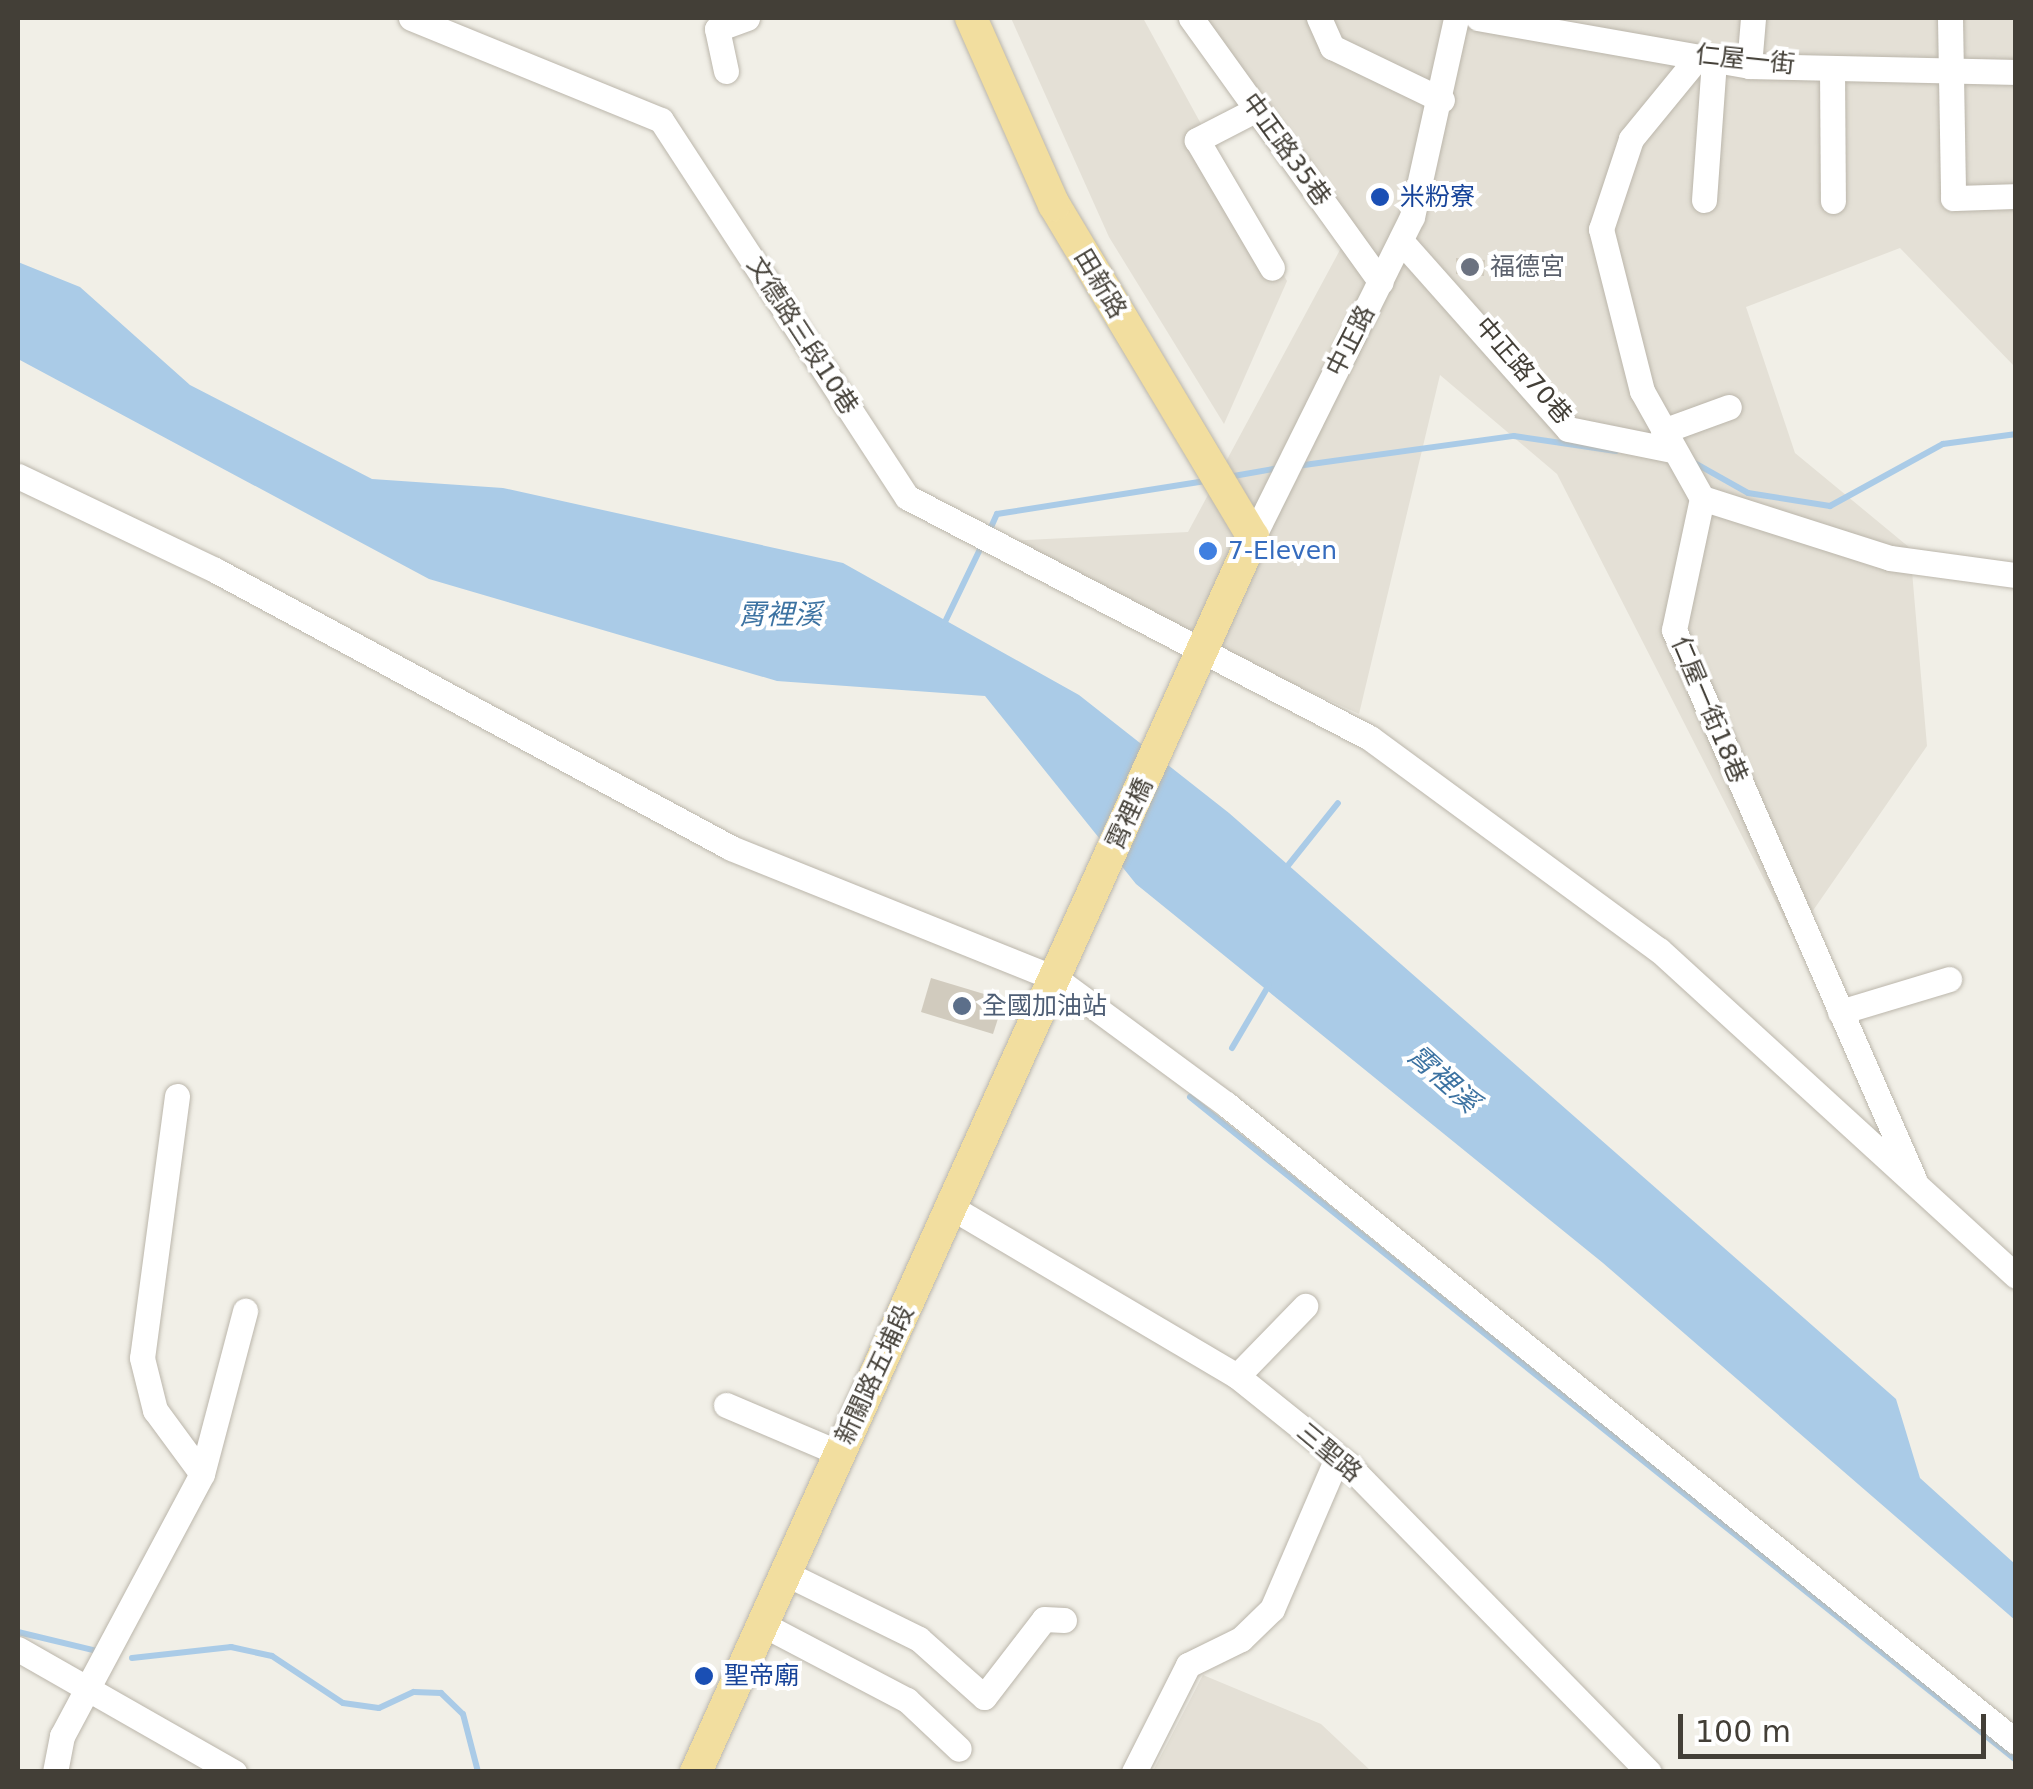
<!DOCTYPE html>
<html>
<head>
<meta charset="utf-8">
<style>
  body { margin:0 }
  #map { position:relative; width:2033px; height:1789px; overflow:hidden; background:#f1efe7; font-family:"DejaVu Sans","Noto Sans TC",sans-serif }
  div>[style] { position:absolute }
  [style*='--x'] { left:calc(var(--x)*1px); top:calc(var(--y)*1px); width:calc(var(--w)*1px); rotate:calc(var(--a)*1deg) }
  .residential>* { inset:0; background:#e4e0d6 }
  .water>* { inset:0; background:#aacbe7 }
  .stream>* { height:6px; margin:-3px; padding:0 3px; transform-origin:3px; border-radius:3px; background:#aacbe7 }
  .building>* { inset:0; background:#d1cbbe }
  .roads { filter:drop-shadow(0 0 2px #bbb6ab) drop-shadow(0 0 2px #bbb6ab) }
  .minor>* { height:25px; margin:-12.5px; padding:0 12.5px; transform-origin:12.5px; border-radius:12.5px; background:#fff }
  .major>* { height:32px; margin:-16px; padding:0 16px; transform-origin:16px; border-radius:16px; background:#f2de9f }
  .dots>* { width:28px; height:28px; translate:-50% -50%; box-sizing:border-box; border:5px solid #fff; border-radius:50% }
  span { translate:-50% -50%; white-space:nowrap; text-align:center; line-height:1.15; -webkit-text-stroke:8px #fff; paint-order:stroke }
  .street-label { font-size:25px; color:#433f37 }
  .transit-label { font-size:25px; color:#164399 }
  .left { translate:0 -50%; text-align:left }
  .worship-label { font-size:25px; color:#5b616d }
  .shop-label { font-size:25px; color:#366cbe }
  .service-label { font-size:25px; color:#4e5e75 }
  .water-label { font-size:28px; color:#3d73a2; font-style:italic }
  .frame { position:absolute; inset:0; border:20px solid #433f37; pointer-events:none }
  .scale { position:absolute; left:1678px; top:1714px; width:308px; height:45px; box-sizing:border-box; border:5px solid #433f37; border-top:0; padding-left:12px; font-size:30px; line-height:35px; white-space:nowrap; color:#433f37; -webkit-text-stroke:8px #fff; paint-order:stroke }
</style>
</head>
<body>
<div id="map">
  <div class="residential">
    <div style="clip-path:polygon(1011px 18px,1143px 18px,1287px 281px,1224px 424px,1109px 237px)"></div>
    <div style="clip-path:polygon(1202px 18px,2015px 18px,2015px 367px,1900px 248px,1746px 307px,1795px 453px,1910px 548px,1927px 746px,1794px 938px,1557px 474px,1440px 375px,1359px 714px,985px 542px,1188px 532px,1341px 248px)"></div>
    <div style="clip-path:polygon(1203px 1675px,1321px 1724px,1371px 1771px,1153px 1771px)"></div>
  </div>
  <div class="water">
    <div style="clip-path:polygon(18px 262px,80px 287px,190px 385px,372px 479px,503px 488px,843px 563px,1079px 695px,1229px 813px,1896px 1399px,1920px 1478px,2015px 1564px,2015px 1620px,1603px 1263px,1136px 884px,985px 696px,777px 681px,429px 579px,18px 359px)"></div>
  </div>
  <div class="stream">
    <div style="--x:1693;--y:462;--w:63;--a:29.4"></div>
    <div style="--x:1748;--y:493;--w:83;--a:9"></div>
    <div style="--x:1830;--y:506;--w:129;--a:-28.8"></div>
    <div style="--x:1943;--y:444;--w:74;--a:-7.8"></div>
    <div style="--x:1297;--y:466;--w:219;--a:-7.9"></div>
    <div style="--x:1514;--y:436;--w:103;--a:8.4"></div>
    <div style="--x:1228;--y:477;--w:52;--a:-10"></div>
    <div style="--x:988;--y:534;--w:22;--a:-66"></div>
    <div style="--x:997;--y:514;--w:211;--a:-9"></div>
    <div style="--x:944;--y:624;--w:88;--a:-64.3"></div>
    <div style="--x:1286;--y:868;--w:83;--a:-51.3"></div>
    <div style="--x:1232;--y:1048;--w:73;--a:-59.6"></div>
    <div style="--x:1190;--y:1097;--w:1059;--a:38.75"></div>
    <div style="--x:18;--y:1632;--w:85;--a:13.5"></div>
    <div style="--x:132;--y:1658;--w:100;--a:-6.3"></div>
    <div style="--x:231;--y:1647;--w:42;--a:12.4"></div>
    <div style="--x:272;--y:1656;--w:85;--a:33.5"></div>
    <div style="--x:343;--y:1703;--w:36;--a:8"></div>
    <div style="--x:379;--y:1708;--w:38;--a:-25"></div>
    <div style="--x:414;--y:1692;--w:27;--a:2"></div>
    <div style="--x:441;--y:1693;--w:30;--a:44"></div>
    <div style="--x:463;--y:1714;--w:60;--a:75.5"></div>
  </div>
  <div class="building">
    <div style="clip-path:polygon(1456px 258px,1485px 260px,1484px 276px,1456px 274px)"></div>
    <div style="clip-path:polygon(931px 978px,1004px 1000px,993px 1034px,921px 1012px)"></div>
  </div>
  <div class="roads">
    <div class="minor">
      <div style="--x:411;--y:18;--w:270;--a:22.2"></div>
      <div style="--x:661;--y:120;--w:450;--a:56.9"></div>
      <div style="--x:907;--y:497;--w:522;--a:27.5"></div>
      <div style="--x:1370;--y:738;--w:358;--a:36.3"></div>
      <div style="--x:1659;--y:950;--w:483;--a:42.4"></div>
      <div style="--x:1191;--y:18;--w:325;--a:54.3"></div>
      <div style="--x:1319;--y:18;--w:32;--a:66"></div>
      <div style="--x:1332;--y:47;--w:122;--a:25.7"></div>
      <div style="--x:1478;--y:18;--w:275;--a:10"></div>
      <div style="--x:1749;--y:66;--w:267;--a:1.3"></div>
      <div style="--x:1950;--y:18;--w:180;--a:89"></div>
      <div style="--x:1953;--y:198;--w:63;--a:-1.8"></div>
      <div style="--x:1698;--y:57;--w:106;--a:129.3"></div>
      <div style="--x:1631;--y:139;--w:95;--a:108.4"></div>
      <div style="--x:1601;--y:229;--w:167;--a:75.8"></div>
      <div style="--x:1642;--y:391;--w:123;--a:60.7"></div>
      <div style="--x:1702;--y:498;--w:135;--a:102"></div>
      <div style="--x:1674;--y:630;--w:599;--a:66.39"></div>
      <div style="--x:1749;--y:66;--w:48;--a:-85.2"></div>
      <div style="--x:1832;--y:68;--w:133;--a:89.6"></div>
      <div style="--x:726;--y:71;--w:43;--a:-102.1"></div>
      <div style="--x:717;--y:29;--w:32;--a:-20"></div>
      <div style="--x:1257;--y:109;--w:68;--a:152.7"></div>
      <div style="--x:1197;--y:140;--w:148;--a:59.6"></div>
      <div style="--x:1704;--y:200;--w:141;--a:-85.9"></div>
      <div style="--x:1401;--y:241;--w:251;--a:48.4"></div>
      <div style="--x:1568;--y:429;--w:106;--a:11.4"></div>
      <div style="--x:1663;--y:431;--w:70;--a:-20"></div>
      <div style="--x:18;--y:476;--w:218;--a:25.5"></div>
      <div style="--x:215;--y:570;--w:586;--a:28.31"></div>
      <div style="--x:731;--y:848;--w:349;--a:21.9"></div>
      <div style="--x:1055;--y:978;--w:212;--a:36.4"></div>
      <div style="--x:1226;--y:1104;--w:1015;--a:38.92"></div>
      <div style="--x:1702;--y:498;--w:197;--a:17.7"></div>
      <div style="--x:1890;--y:558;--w:127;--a:7.7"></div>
      <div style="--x:1253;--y:537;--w:357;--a:-63.6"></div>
      <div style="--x:1412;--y:217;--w:204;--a:-77.5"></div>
      <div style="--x:1840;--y:1012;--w:114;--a:-16.8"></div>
      <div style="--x:177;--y:1096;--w:264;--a:97.6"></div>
      <div style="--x:142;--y:1358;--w:54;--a:76"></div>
      <div style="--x:155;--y:1410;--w:79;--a:53.7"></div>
      <div style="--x:951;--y:1207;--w:332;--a:30.6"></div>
      <div style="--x:1237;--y:1376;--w:145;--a:38.8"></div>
      <div style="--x:1350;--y:1467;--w:427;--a:45.6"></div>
      <div style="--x:1237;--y:1376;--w:98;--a:-45.8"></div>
      <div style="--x:726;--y:1405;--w:123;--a:23"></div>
      <div style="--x:785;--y:1573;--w:149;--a:26.2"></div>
      <div style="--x:919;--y:1639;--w:87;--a:41.7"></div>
      <div style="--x:984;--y:1697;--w:98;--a:-52.4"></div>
      <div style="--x:1044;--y:1619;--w:20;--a:3"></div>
      <div style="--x:762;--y:1624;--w:164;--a:27.7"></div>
      <div style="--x:907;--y:1700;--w:71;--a:43.3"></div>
      <div style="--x:18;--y:1649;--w:249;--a:29.7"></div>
      <div style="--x:55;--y:1772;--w:37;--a:-79"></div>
      <div style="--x:62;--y:1736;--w:297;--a:-61.9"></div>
      <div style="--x:202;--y:1474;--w:169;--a:-75.2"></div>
      <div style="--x:1134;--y:1772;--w:120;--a:-63.2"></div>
      <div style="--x:1188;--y:1665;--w:59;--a:-26.1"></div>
      <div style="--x:1241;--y:1639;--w:43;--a:-44.1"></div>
      <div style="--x:1272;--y:1609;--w:164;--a:-66.7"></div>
    </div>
    <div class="major">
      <div style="--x:696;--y:1772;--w:1355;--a:-65.72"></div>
      <div style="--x:1253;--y:537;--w:387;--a:-120.9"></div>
      <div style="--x:1054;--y:205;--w:205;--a:-113.9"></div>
    </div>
  </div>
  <div class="dots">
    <div style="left:1380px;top:197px;background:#1a4fb4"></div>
    <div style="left:1470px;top:267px;background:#6b7280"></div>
    <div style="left:1208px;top:551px;background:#3f7fe0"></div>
    <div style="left:962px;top:1006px;background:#5c6f8a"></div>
    <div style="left:704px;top:1676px;background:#1a4fb4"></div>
  </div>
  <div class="street-label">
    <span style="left:1745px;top:60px;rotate:6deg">仁屋一街</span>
    <span style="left:1286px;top:150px;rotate:54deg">中正路35巷</span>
    <span style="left:1100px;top:284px;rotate:59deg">田新路</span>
    <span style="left:802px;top:336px;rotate:57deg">文德路三段10巷</span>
    <span style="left:1351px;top:341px;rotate:-63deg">中正路</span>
    <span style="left:1523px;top:371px;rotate:49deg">中正路70巷</span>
    <span style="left:1709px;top:710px;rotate:67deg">仁屋一街18巷</span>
    <span style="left:1130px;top:814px;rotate:-65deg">霄裡橋</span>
    <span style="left:875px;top:1375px;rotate:-65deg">新關路五埔段</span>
    <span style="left:1329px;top:1453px;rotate:40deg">三聖路</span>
  </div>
  <div class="transit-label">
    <span class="left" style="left:1400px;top:197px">米粉寮</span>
    <span class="left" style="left:724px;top:1676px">聖帝廟</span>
  </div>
  <div class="worship-label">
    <span class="left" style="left:1490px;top:267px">福德宮</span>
  </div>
  <div class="shop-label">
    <span class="left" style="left:1228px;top:551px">7-Eleven</span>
  </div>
  <div class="service-label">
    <span class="left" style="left:982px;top:1006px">全國加油站</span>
  </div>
  <div class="water-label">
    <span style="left:780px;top:615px">霄裡溪</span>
    <span style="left:1443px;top:1079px;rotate:42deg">霄裡溪</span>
  </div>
  <div class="frame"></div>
  <div class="scale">100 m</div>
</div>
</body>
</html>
